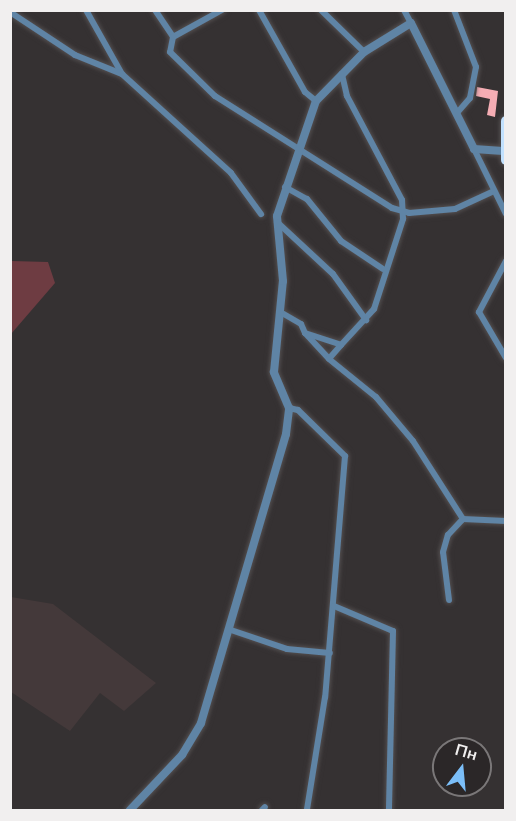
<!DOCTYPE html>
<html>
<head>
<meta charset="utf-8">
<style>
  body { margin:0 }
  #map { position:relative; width:516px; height:821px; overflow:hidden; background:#353132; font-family:Mulish,sans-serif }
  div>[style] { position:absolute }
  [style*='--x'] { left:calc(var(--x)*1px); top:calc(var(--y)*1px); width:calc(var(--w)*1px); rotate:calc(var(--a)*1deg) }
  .built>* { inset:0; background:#44393a }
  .green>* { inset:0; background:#6e3c42 }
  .building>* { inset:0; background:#f5adb4 }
  .roads { filter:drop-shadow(0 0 2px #534f50) drop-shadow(0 0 2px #534f50) }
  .minor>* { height:6px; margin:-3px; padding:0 3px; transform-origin:3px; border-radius:3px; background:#5f84a5 }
  .tertiary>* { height:8px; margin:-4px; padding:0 4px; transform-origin:4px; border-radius:4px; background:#5f84a5 }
  .trunk>* { height:10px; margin:-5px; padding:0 5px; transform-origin:5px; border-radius:5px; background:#c2e1fe }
  span { translate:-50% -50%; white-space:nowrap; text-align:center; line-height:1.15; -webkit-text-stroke:6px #2b2728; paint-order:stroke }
  .frame { position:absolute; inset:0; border:12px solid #f1efef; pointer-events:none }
  .north { position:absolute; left:432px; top:737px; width:60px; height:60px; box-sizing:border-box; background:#2b2728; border:2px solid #7a7778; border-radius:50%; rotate:16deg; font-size:16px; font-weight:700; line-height:24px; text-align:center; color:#f1efef }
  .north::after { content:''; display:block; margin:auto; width:21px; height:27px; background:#7bbef8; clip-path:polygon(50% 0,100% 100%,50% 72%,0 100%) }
</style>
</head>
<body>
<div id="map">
  <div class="built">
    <div style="clip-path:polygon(11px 597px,53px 604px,156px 683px,124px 711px,100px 693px,70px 731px,11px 692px)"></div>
  </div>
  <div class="green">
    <div style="clip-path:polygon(11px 261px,48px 262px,55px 283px,11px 334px)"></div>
  </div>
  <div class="building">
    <div style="clip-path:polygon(477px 87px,498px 91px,495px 117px,487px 115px,490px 99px,476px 96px)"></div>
  </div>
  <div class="roads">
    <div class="minor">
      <div style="--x:86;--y:10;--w:73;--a:60.6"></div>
      <div style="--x:122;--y:74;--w:147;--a:42.2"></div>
      <div style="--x:231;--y:173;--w:51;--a:53.8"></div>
      <div style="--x:155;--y:10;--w:32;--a:56"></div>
      <div style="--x:173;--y:37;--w:15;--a:101"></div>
      <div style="--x:170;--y:52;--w:63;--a:44.4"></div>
      <div style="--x:215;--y:96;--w:209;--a:32.3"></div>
      <div style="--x:392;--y:208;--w:18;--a:16"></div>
      <div style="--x:409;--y:213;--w:46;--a:-5"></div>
      <div style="--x:455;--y:209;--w:43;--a:-24.8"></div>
      <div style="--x:259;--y:10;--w:94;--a:60.7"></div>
      <div style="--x:305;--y:92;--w:14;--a:39"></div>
      <div style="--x:321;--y:10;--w:60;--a:44.3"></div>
      <div style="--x:404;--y:10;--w:15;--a:62"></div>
      <div style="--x:454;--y:10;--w:61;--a:68.9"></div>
      <div style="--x:476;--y:67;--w:32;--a:101"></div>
      <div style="--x:470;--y:98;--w:21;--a:131"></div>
      <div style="--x:10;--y:12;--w:78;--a:33.5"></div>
      <div style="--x:75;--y:55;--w:51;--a:22"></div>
      <div style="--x:173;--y:37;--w:56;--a:-28.9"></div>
      <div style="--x:474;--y:149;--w:72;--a:63.8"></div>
      <div style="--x:285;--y:187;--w:25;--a:29"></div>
      <div style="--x:307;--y:199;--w:54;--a:51"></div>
      <div style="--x:341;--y:241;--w:50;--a:33.7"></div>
      <div style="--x:277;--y:222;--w:76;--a:42.9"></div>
      <div style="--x:333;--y:274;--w:57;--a:54.3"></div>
      <div style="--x:506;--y:261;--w:58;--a:117.9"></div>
      <div style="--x:479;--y:312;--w:53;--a:59.6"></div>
      <div style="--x:282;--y:313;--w:22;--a:30"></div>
      <div style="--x:301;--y:324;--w:10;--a:66"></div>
      <div style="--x:305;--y:333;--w:38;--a:18"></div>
      <div style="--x:341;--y:345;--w:49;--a:-47.5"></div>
      <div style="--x:374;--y:309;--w:95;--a:-72.1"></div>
      <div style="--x:403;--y:219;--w:19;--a:-93"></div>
      <div style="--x:402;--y:200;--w:118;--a:-117.9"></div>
      <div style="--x:347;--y:96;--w:23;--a:-103"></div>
      <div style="--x:305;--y:333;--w:35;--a:47"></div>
      <div style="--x:341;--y:345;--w:18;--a:131"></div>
      <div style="--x:329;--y:359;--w:60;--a:39"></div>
      <div style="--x:376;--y:397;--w:57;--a:49.9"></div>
      <div style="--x:413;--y:441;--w:93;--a:57.3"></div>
      <div style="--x:463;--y:519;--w:43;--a:2.7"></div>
      <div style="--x:289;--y:408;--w:9;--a:13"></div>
      <div style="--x:298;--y:410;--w:66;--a:44.4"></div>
      <div style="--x:345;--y:456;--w:242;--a:94.7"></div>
      <div style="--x:325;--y:697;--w:114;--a:99.1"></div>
      <div style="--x:449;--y:600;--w:48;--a:-97.1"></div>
      <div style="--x:443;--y:552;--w:18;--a:-74"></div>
      <div style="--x:448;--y:535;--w:22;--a:-47"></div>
      <div style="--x:334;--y:606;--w:64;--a:23"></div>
      <div style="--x:393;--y:631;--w:179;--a:91.3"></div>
      <div style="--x:228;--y:629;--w:62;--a:18.7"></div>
      <div style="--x:287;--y:649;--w:43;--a:5.3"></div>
      <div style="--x:262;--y:810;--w:4;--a:-45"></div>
    </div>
    <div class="tertiary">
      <div style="--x:130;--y:810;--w:76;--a:-46.6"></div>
      <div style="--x:182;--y:755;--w:37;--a:-59"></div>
      <div style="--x:201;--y:723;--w:301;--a:-73.6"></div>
      <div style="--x:286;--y:434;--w:26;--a:-83"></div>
      <div style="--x:289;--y:408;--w:39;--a:-113"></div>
      <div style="--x:274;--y:372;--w:91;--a:-84.4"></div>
      <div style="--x:283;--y:281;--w:65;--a:-95.3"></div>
      <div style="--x:277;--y:216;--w:121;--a:-71.3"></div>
      <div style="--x:316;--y:101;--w:69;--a:-45.6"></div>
      <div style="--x:364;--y:52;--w:55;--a:-31.7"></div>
      <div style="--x:411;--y:23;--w:141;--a:63.4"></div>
      <div style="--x:474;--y:149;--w:29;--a:4"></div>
    </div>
    <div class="trunk">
      <div style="--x:506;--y:121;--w:39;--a:90"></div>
    </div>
  </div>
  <div class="frame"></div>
  <div class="north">Пн</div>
</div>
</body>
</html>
